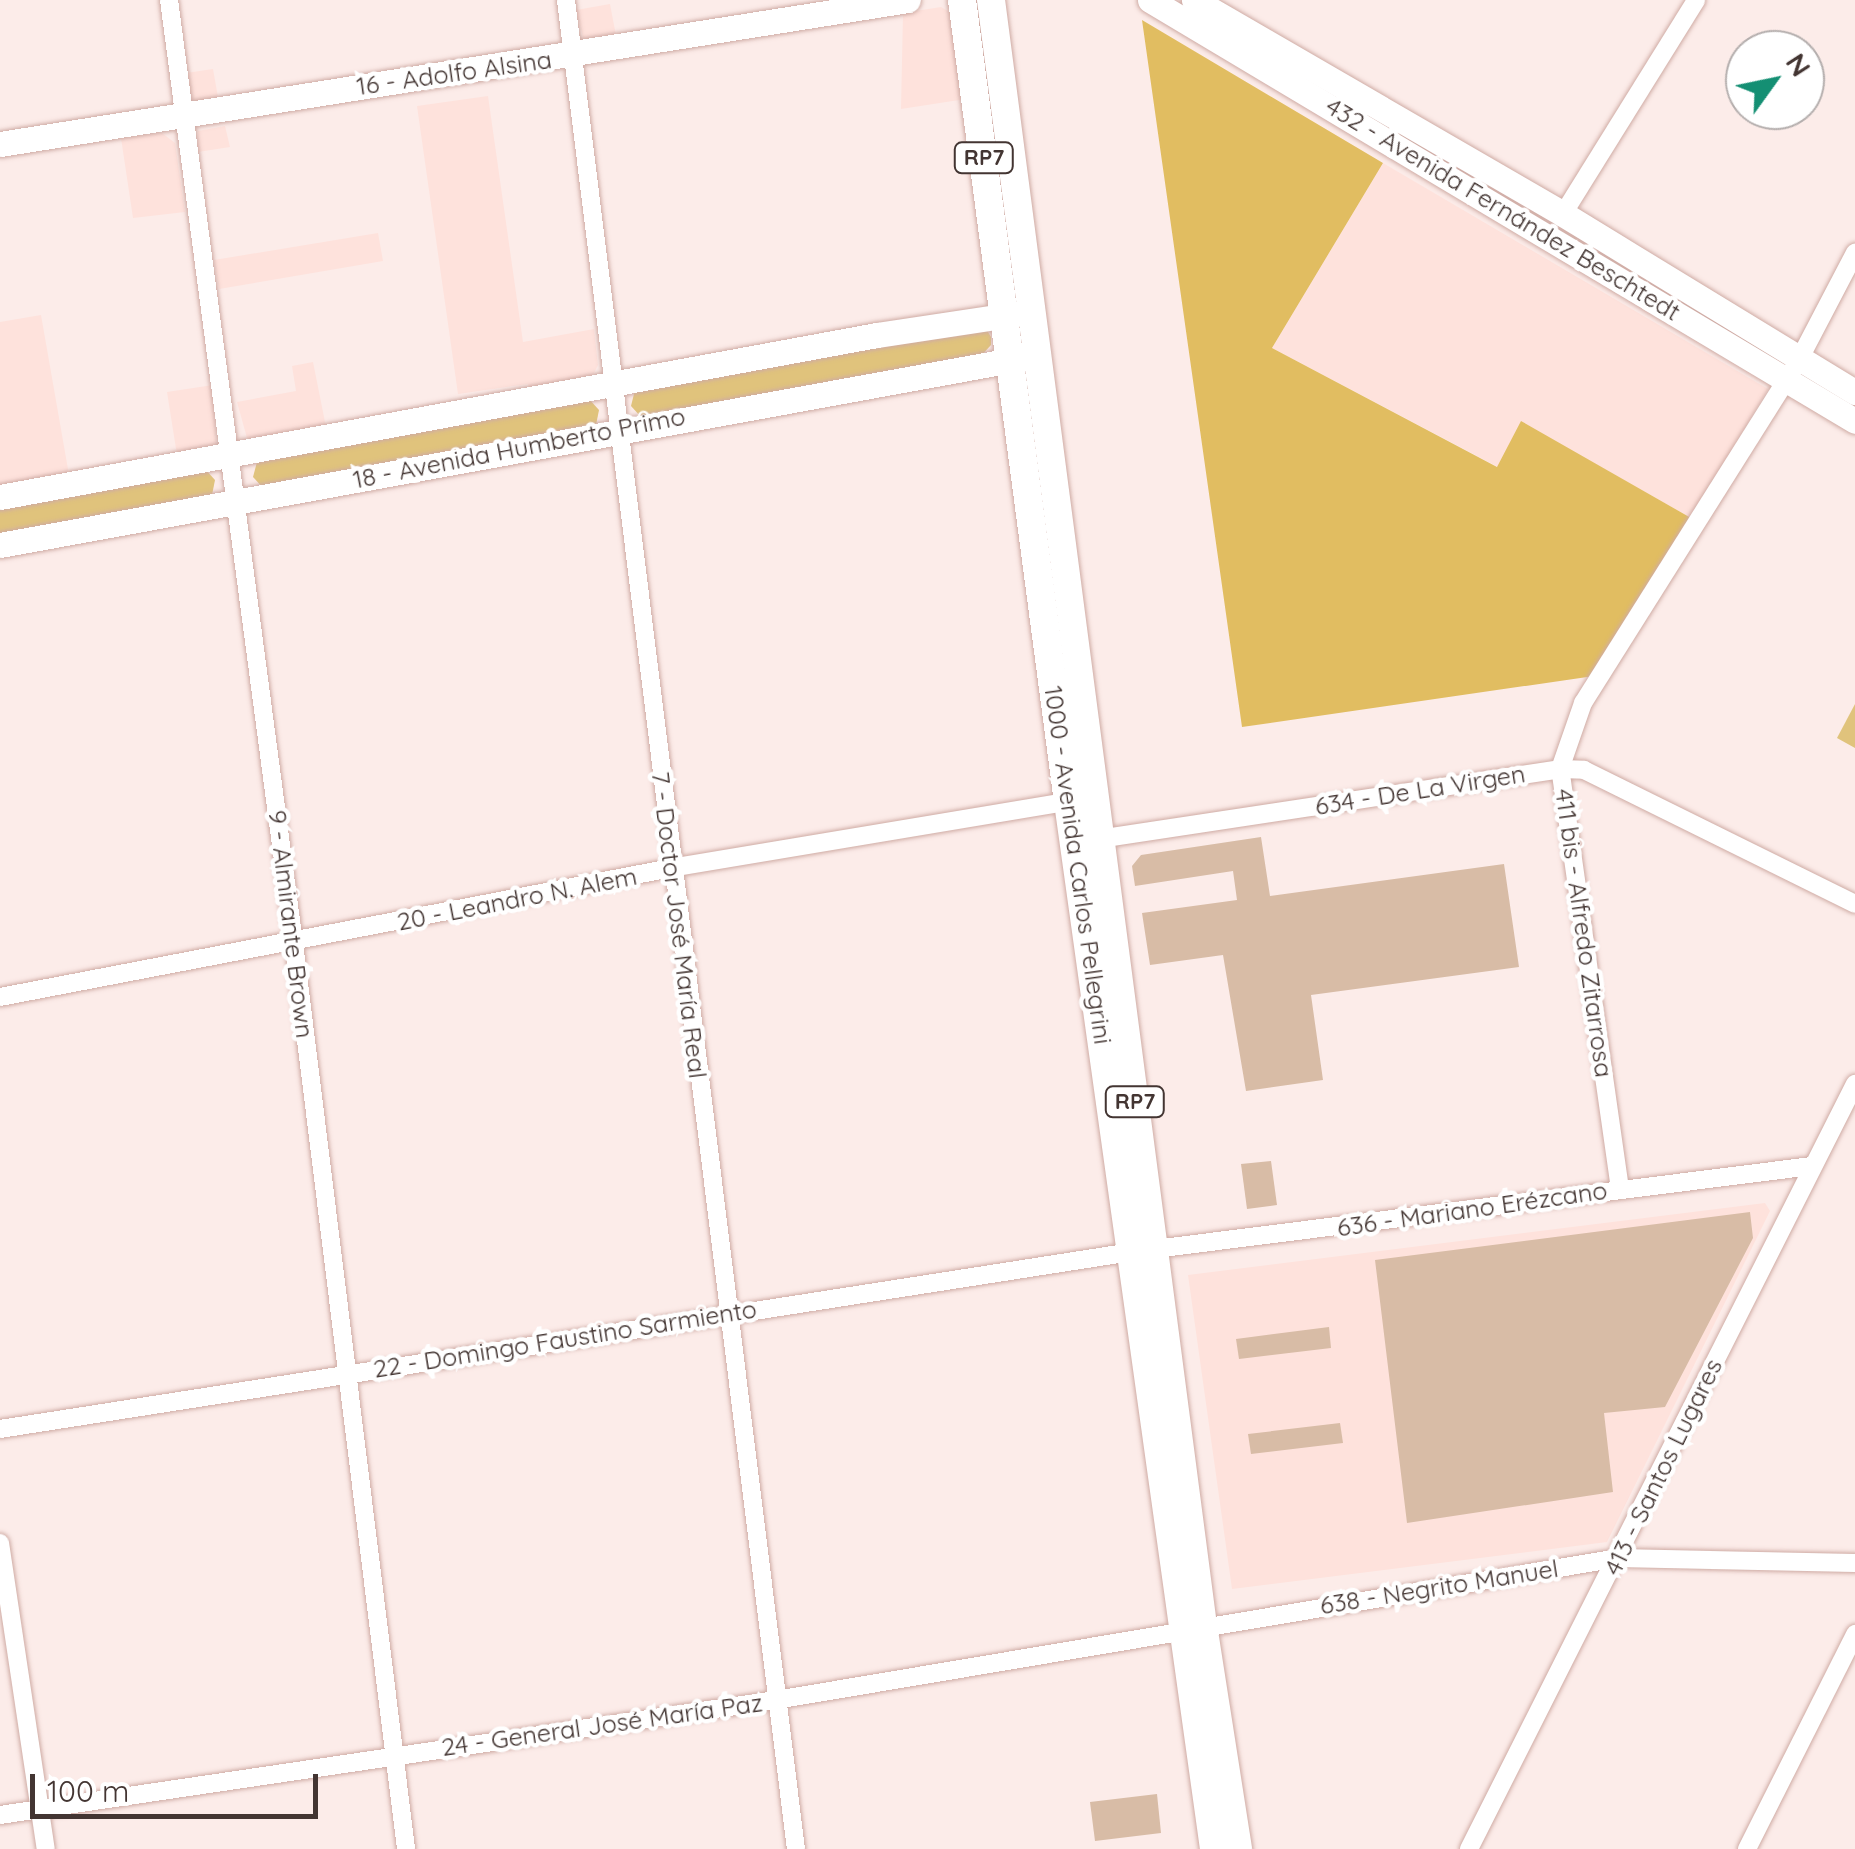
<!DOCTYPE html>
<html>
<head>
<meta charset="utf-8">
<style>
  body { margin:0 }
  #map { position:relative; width:1855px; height:1849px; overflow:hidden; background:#fcece9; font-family:Quicksand,sans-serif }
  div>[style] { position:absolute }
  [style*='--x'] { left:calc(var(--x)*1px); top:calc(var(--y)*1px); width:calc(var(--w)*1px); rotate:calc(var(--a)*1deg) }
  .built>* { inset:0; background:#fee2dc }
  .green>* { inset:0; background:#e0c37c }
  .forest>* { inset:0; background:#e1bd61 }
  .building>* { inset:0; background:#d8bca6 }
  .roads { filter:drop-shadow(0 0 2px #cfaba4) drop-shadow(0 0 2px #cfaba4) }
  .street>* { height:18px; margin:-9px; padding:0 9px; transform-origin:9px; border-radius:9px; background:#fff }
  .secondary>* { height:25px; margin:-12.5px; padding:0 12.5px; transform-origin:12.5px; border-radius:12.5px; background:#fff }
  .primary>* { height:28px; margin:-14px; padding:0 14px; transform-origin:14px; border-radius:14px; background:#fff }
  span { translate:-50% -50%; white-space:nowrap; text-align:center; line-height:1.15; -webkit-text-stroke:9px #fff; paint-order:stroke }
  .shield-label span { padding:2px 8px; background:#fff; border:2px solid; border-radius:8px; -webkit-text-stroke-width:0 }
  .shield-label { font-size:22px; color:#433532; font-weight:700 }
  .street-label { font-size:25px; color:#433532 }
  .north { position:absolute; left:1725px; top:30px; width:100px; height:100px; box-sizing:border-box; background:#fff; border:2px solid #b4aead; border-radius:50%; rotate:57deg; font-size:28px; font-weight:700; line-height:40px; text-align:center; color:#433532 }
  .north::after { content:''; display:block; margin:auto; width:35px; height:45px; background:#148f73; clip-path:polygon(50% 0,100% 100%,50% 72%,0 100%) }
  .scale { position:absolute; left:30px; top:1774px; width:288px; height:45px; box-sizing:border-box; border:5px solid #433532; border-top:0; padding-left:12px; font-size:30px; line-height:35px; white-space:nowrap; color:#433532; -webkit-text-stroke:8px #fff; paint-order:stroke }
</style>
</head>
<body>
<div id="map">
  <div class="built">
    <div style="clip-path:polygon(610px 4px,617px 41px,584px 41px,576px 10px)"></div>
    <div style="clip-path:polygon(941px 7px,956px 16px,972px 98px,901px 109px,903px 13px)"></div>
    <div style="clip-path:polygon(213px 69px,219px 103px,195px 102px,189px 95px,186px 73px)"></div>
    <div style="clip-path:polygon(488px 96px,523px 342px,594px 329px,598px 365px,593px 375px,529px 391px,528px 384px,458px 394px,417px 106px)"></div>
    <div style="clip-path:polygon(225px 126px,230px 147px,198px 152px,198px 131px)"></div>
    <div style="clip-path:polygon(162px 133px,175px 143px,185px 212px,133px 218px,121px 138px)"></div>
    <div style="clip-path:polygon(1383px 163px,1768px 389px,1691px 518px,1521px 422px,1498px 467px,1272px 348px)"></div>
    <div style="clip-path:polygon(378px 233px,383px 261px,219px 289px,214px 260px)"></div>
    <div style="clip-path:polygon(41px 315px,69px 475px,0 487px,0 322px)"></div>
    <div style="clip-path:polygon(313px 362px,326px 427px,255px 441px,247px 438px,237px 402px,296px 391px,292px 366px)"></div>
    <div style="clip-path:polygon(213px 385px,216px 444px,177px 455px,167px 392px)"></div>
    <div style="clip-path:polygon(1765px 1203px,1770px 1211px,1607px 1542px,1232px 1589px,1188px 1275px)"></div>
  </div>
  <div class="green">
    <div style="clip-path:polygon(972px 326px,987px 330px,991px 337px,991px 345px,981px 356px,641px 417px,631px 406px,635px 390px)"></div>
    <div style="clip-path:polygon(589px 399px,599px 410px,596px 425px,263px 488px,253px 477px,257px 462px)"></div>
    <div style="clip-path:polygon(205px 469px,215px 480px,212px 495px,0 537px,0 507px)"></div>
    <div style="clip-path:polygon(1855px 704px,1855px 748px,1837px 738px)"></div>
  </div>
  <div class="forest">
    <div style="clip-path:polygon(1142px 20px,1383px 163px,1272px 348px,1497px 467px,1521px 421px,1691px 518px,1594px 676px,1242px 727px)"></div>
  </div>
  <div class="building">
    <div style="clip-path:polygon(1261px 837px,1270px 896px,1504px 864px,1519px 967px,1311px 995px,1323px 1080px,1246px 1091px,1223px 955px,1150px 965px,1142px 913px,1237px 900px,1233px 871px,1135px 886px,1132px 866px,1141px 855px)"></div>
    <div style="clip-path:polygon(1271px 1161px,1277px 1205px,1247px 1209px,1241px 1164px)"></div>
    <div style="clip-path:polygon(1750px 1212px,1753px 1238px,1665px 1407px,1604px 1413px,1613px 1492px,1407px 1523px,1375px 1260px)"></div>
    <div style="clip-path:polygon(1329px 1327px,1331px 1348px,1239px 1359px,1236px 1339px)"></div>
    <div style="clip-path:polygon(1340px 1423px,1343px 1443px,1251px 1454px,1248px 1434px)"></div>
    <div style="clip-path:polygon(1157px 1794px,1161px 1833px,1095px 1841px,1090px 1802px)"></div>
  </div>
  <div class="roads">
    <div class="street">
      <div style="--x:169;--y:0;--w:951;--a:82.45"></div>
      <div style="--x:294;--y:943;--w:913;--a:82.95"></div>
      <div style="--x:566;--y:0;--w:1863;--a:82.91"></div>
      <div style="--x:1563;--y:214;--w:252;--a:-58.1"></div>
      <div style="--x:1092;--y:840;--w:473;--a:-8.6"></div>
      <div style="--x:1560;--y:769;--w:24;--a:2"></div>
      <div style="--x:1584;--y:770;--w:302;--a:26.3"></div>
      <div style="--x:0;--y:997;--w:683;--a:-10.88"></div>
      <div style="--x:671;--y:868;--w:413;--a:-9.5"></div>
      <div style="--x:1620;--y:1189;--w:424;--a:-98.1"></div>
      <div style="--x:1560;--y:769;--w:70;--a:-70.8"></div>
      <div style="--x:1583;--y:703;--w:408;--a:-57.8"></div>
      <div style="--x:1800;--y:358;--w:119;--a:-62.4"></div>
      <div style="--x:0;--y:1429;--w:1145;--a:-8.89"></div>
      <div style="--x:1131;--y:1252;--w:686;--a:-7.2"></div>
      <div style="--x:0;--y:1543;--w:309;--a:81.5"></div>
      <div style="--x:0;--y:1815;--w:784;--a:-8.43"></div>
      <div style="--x:776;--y:1700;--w:854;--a:-9.57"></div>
      <div style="--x:1618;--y:1558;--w:237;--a:1.2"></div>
      <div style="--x:1469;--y:1849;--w:857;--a:-63.23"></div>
      <div style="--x:1747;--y:1849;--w:241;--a:-63.3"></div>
    </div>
    <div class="secondary">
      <div style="--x:1150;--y:0;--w:821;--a:30.84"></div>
      <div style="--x:1194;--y:0;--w:427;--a:30.1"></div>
      <div style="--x:1563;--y:214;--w:342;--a:31.4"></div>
      <div style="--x:0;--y:144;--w:919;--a:-9.01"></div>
      <div style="--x:0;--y:497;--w:892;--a:-10.47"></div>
      <div style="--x:877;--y:335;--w:148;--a:-8.6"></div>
      <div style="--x:0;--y:545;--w:1045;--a:-10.36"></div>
    </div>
    <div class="primary">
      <div style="--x:962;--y:0;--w:809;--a:82.47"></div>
      <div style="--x:1068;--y:802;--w:1057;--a:82.06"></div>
      <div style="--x:991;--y:0;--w:1639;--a:82.57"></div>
      <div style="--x:1203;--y:1625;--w:227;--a:81.1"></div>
    </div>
  </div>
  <div class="shield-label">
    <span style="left:984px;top:158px">RP7</span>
    <span style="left:1135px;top:1102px">RP7</span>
  </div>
  <div class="street-label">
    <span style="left:454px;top:73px;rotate:-8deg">16 - Adolfo Alsina</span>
    <span style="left:1503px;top:209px;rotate:31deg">432 - Avenida Fernández Beschtedt</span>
    <span style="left:519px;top:448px;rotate:-11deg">18 - Avenida Humberto Primo</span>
    <span style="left:1420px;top:790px;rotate:-9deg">634 - De La Virgen</span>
    <span style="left:1078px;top:865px;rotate:82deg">1000 - Avenida Carlos Pellegrini</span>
    <span style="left:517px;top:899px;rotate:-11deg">20 - Leandro N. Alem</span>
    <span style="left:291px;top:924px;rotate:83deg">9 - Almirante Brown</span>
    <span style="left:679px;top:925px;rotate:83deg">7 - Doctor José María Real</span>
    <span style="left:1584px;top:933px;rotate:82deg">411 bis - Alfredo Zitarrosa</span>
    <span style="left:1472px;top:1209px;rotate:-8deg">636 - Mariano Erézcano</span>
    <span style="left:565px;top:1339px;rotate:-9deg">22 - Domingo Faustino Sarmiento</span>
    <span style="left:1663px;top:1467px;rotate:-64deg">413 - Santos Lugares</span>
    <span style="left:1439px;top:1587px;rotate:-9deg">638 - Negrito Manuel</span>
    <span style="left:602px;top:1725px;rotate:-8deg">24 - General José María Paz</span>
  </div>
  <div class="north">N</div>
  <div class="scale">100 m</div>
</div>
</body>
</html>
